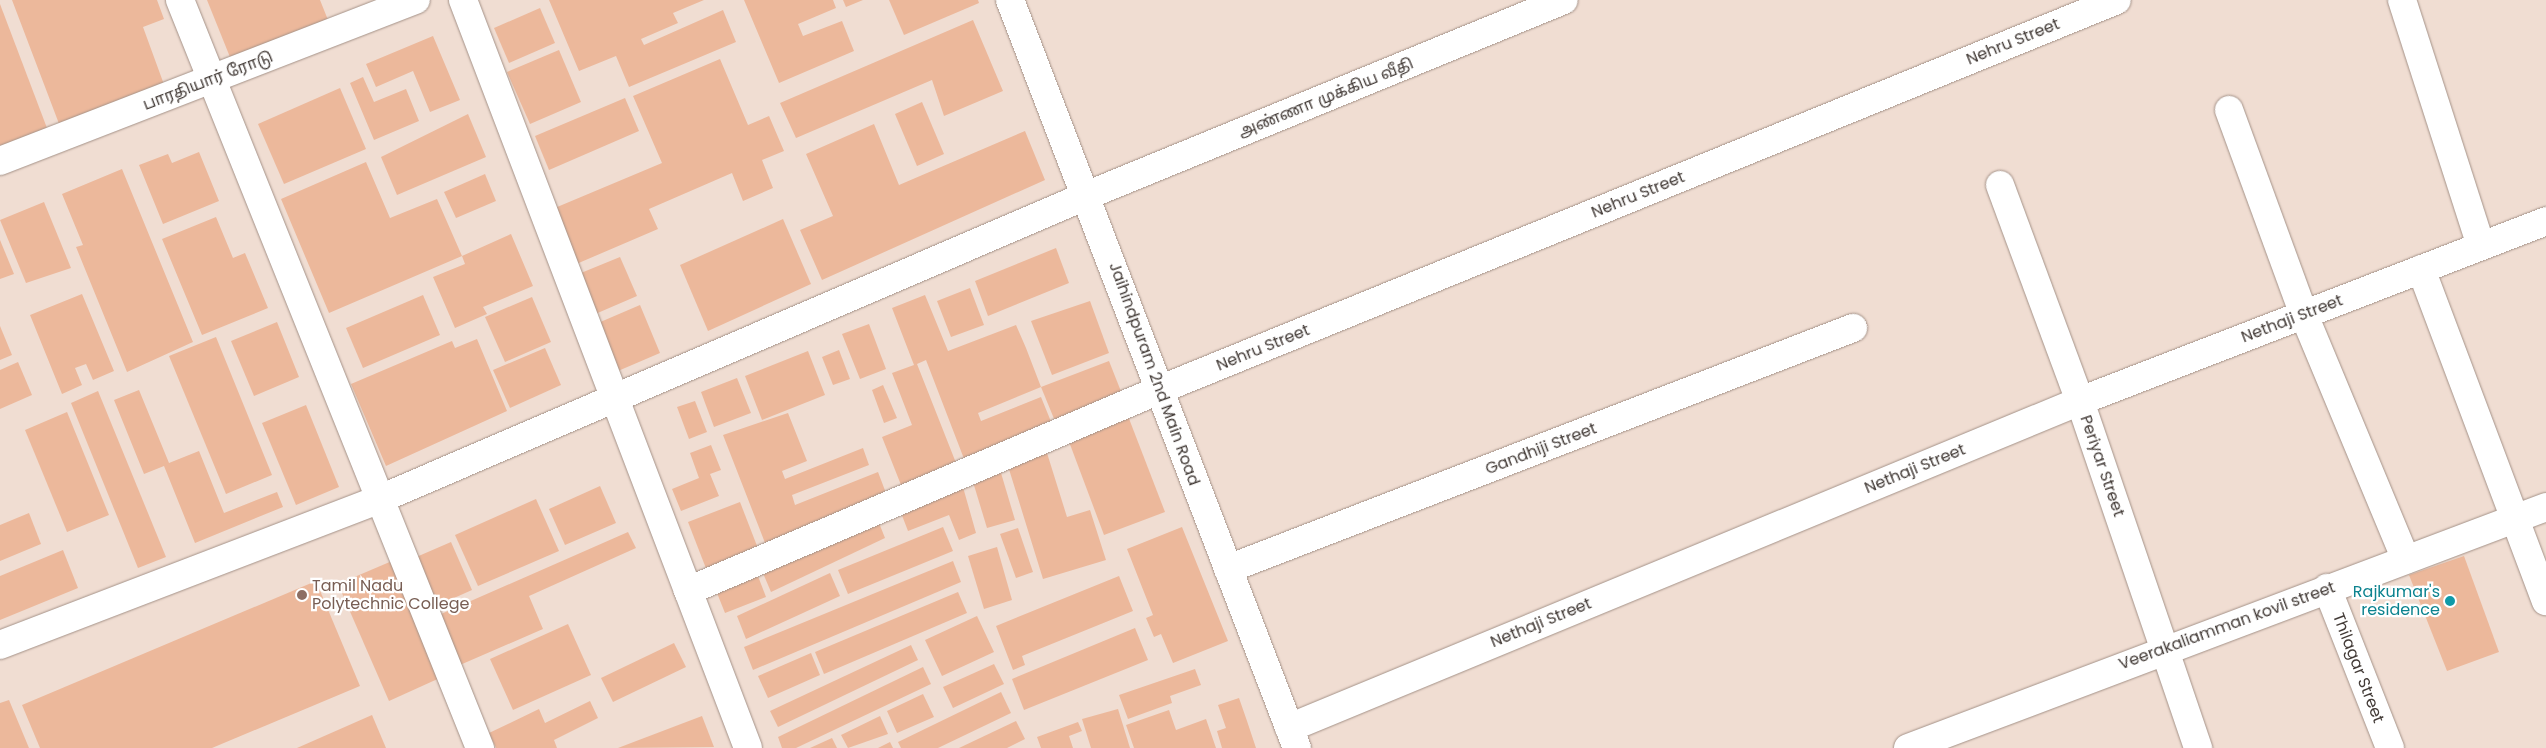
<!DOCTYPE html>
<html>
<head>
<meta charset="utf-8">
<style>
  body { margin:0 }
  #map { position:relative; width:2546px; height:748px; overflow:hidden; background:#f0ddd2; font-family:Poppins,"Noto Sans Tamil",sans-serif }
  div>[style] { position:absolute }
  [style*='--x'] { left:calc(var(--x)*1px); top:calc(var(--y)*1px); width:calc(var(--w)*1px); rotate:calc(var(--a)*1deg) }
  .building>* { inset:0; background:#ecb89b }
  .roads { filter:drop-shadow(0 0 1px #a49288) drop-shadow(0 0 1px #a49288) }
  .minor>* { height:28px; margin:-14px; padding:0 14px; transform-origin:14px; border-radius:14px; background:#fff }
  .dots>* { width:14px; height:14px; translate:-50% -50%; box-sizing:border-box; border:2px solid #fff; border-radius:50% }
  span { translate:-50% -50%; white-space:nowrap; text-align:center; line-height:1.15; -webkit-text-stroke:4.5px #fff; paint-order:stroke }
  .street-label { font-size:16px; color:#433b37 }
  .education-label { font-size:16px; color:#785e54 }
  .left { translate:0 -50%; text-align:left }
  .culture-label { font-size:16px; color:#0d838f }
  .right { translate:-100% -50%; text-align:right }
</style>
</head>
<body>
<div id="map">
  <div class="building">
    <div style="clip-path:polygon(12px 0,157px 0,164px 19px,143px 27px,166px 90px,61px 129px)"></div>
    <div style="clip-path:polygon(207px 0,320px 0,330px 25px,234px 67px)"></div>
    <div style="clip-path:polygon(549px 0,704px 0,673px 13px,678px 23px,641px 39px,644px 45px,723px 10px,736px 42px,629px 87px,616px 56px,579px 71px)"></div>
    <div style="clip-path:polygon(744px 0,833px 0,836px 8px,798px 24px,803px 36px,842px 21px,854px 51px,779px 83px)"></div>
    <div style="clip-path:polygon(843px 0,863px 0,846px 7px)"></div>
    <div style="clip-path:polygon(889px 0,978px 0,979px 3px,904px 35px)"></div>
    <div style="clip-path:polygon(0 4px,50px 136px,0 155px)"></div>
    <div style="clip-path:polygon(540px 8px,555px 43px,509px 63px,494px 28px)"></div>
    <div style="clip-path:polygon(973px 20px,1003px 91px,944px 116px,932px 80px,796px 138px,780px 103px)"></div>
    <div style="clip-path:polygon(433px 36px,460px 100px,430px 112px,413px 71px,376px 87px,366px 64px)"></div>
    <div style="clip-path:polygon(559px 50px,581px 102px,530px 124px,507px 72px)"></div>
    <div style="clip-path:polygon(720px 59px,748px 125px,769px 116px,784px 151px,762px 160px,773px 188px,743px 201px,732px 173px,649px 209px,658px 229px,574px 265px,550px 210px,662px 163px,633px 96px)"></div>
    <div style="clip-path:polygon(363px 77px,374px 102px,406px 89px,419px 121px,374px 140px,350px 83px)"></div>
    <div style="clip-path:polygon(340px 88px,366px 149px,284px 184px,258px 124px)"></div>
    <div style="clip-path:polygon(625px 98px,639px 131px,549px 170px,535px 136px)"></div>
    <div style="clip-path:polygon(922px 102px,944px 154px,917px 166px,895px 114px)"></div>
    <div style="clip-path:polygon(468px 114px,486px 157px,397px 195px,381px 157px)"></div>
    <div style="clip-path:polygon(874px 124px,899px 185px,1025px 131px,1045px 180px,822px 280px,800px 230px,833px 216px,806px 154px)"></div>
    <div style="clip-path:polygon(199px 152px,219px 201px,163px 224px,139px 165px,168px 154px,172px 163px)"></div>
    <div style="clip-path:polygon(366px 162px,390px 218px,437px 199px,462px 256px,511px 234px,533px 286px,483px 307px,487px 314px,455px 328px,433px 277px,465px 264px,462px 256px,329px 313px,281px 199px)"></div>
    <div style="clip-path:polygon(122px 169px,193px 342px,127px 372px,76px 247px,83px 245px,62px 194px)"></div>
    <div style="clip-path:polygon(485px 174px,496px 201px,456px 218px,444px 192px)"></div>
    <div style="clip-path:polygon(44px 202px,71px 268px,26px 283px,0 220px)"></div>
    <div style="clip-path:polygon(216px 217px,233px 258px,245px 253px,268px 308px,202px 335px,162px 239px)"></div>
    <div style="clip-path:polygon(783px 219px,811px 284px,708px 331px,680px 265px)"></div>
    <div style="clip-path:polygon(0 240px,14px 274px,0 279px)"></div>
    <div style="clip-path:polygon(1056px 248px,1069px 283px,988px 316px,975px 281px)"></div>
    <div style="clip-path:polygon(620px 257px,637px 296px,593px 315px,576px 275px)"></div>
    <div style="clip-path:polygon(970px 288px,984px 325px,951px 337px,937px 301px)"></div>
    <div style="clip-path:polygon(82px 294px,114px 371px,93px 380px,86px 364px,75px 368px,82px 385px,62px 394px,30px 315px)"></div>
    <div style="clip-path:polygon(423px 295px,440px 335px,363px 368px,346px 328px)"></div>
    <div style="clip-path:polygon(925px 295px,948px 351px,1016px 325px,1026px 348px,1041px 387px,978px 413px,981px 421px,1041px 397px,1054px 429px,966px 464px,926px 360px,917px 364px,958px 468px,903px 490px,882px 437px,912px 425px,892px 373px,914px 365px,892px 308px)"></div>
    <div style="clip-path:polygon(532px 297px,551px 342px,505px 362px,485px 317px)"></div>
    <div style="clip-path:polygon(1090px 301px,1109px 353px,1052px 375px,1031px 321px)"></div>
    <div style="clip-path:polygon(640px 305px,660px 353px,611px 374px,591px 326px)"></div>
    <div style="clip-path:polygon(277px 322px,299px 377px,254px 396px,231px 341px)"></div>
    <div style="clip-path:polygon(869px 324px,886px 369px,860px 379px,842px 334px)"></div>
    <div style="clip-path:polygon(0 326px,12px 355px,0 360px)"></div>
    <div style="clip-path:polygon(216px 337px,272px 475px,226px 494px,169px 356px)"></div>
    <div style="clip-path:polygon(477px 339px,507px 411px,386px 466px,351px 384px,452px 341px,455px 348px)"></div>
    <div style="clip-path:polygon(545px 348px,561px 385px,510px 408px,493px 370px)"></div>
    <div style="clip-path:polygon(839px 350px,850px 379px,833px 385px,822px 357px)"></div>
    <div style="clip-path:polygon(808px 351px,825px 395px,762px 420px,745px 376px)"></div>
    <div style="clip-path:polygon(1109px 361px,1124px 399px,1057px 426px,1041px 387px)"></div>
    <div style="clip-path:polygon(18px 362px,32px 395px,0 409px,0 370px)"></div>
    <div style="clip-path:polygon(737px 378px,751px 413px,714px 427px,701px 392px)"></div>
    <div style="clip-path:polygon(883px 385px,897px 418px,884px 423px,872px 390px)"></div>
    <div style="clip-path:polygon(139px 390px,169px 463px,199px 451px,224px 513px,277px 492px,283px 507px,195px 543px,164px 466px,144px 474px,114px 400px)"></div>
    <div style="clip-path:polygon(98px 391px,166px 557px,138px 568px,71px 403px)"></div>
    <div style="clip-path:polygon(695px 401px,707px 432px,689px 439px,677px 407px)"></div>
    <div style="clip-path:polygon(306px 405px,339px 487px,296px 505px,262px 423px)"></div>
    <div style="clip-path:polygon(67px 412px,109px 515px,67px 532px,25px 430px)"></div>
    <div style="clip-path:polygon(788px 413px,807px 461px,782px 471px,785px 479px,863px 448px,869px 465px,792px 495px,795px 505px,878px 472px,889px 501px,767px 548px,723px 435px)"></div>
    <div style="clip-path:polygon(1128px 416px,1165px 512px,1104px 535px,1068px 439px)"></div>
    <div style="clip-path:polygon(711px 445px,721px 470px,710px 474px,719px 496px,681px 511px,672px 489px,699px 478px,690px 453px)"></div>
    <div style="clip-path:polygon(1047px 453px,1067px 517px,1090px 510px,1106px 560px,1043px 579px,1008px 466px)"></div>
    <div style="clip-path:polygon(1001px 473px,1015px 520px,987px 528px,973px 482px)"></div>
    <div style="clip-path:polygon(961px 480px,976px 533px,959px 540px,949px 515px,908px 531px,898px 505px)"></div>
    <div style="clip-path:polygon(600px 486px,616px 523px,565px 545px,549px 509px)"></div>
    <div style="clip-path:polygon(536px 499px,559px 551px,478px 586px,455px 535px)"></div>
    <div style="clip-path:polygon(740px 502px,759px 551px,707px 571px,688px 522px)"></div>
    <div style="clip-path:polygon(29px 513px,41px 544px,0 561px,0 525px)"></div>
    <div style="clip-path:polygon(877px 518px,885px 538px,771px 592px,760px 566px)"></div>
    <div style="clip-path:polygon(943px 527px,953px 551px,848px 594px,838px 570px)"></div>
    <div style="clip-path:polygon(1182px 527px,1228px 641px,1173px 663px,1161px 634px,1154px 637px,1146px 618px,1153px 615px,1127px 549px)"></div>
    <div style="clip-path:polygon(1018px 528px,1033px 572px,1016px 578px,1000px 534px)"></div>
    <div style="clip-path:polygon(628px 532px,636px 548px,529px 596px,543px 629px,453px 668px,432px 618px)"></div>
    <div style="clip-path:polygon(451px 542px,472px 590px,436px 606px,414px 558px)"></div>
    <div style="clip-path:polygon(997px 547px,1012px 600px,984px 609px,968px 556px)"></div>
    <div style="clip-path:polygon(63px 550px,78px 588px,0 620px,0 576px)"></div>
    <div style="clip-path:polygon(2464px 556px,2499px 652px,2447px 671px,2409px 575px)"></div>
    <div style="clip-path:polygon(392px 561px,442px 677px,389px 701px,338px 584px)"></div>
    <div style="clip-path:polygon(953px 561px,961px 582px,753px 670px,744px 647px)"></div>
    <div style="clip-path:polygon(756px 571px,766px 597px,725px 613px,715px 588px)"></div>
    <div style="clip-path:polygon(830px 573px,840px 596px,746px 639px,737px 616px)"></div>
    <div style="clip-path:polygon(1119px 576px,1133px 611px,1022px 656px,1025px 665px,1013px 670px,996px 626px)"></div>
    <div style="clip-path:polygon(316px 581px,360px 686px,212px 748px,40px 748px,22px 705px)"></div>
    <div style="clip-path:polygon(958px 592px,967px 613px,824px 674px,815px 652px)"></div>
    <div style="clip-path:polygon(977px 616px,994px 652px,942px 676px,925px 640px)"></div>
    <div style="clip-path:polygon(568px 624px,591px 675px,513px 710px,490px 659px)"></div>
    <div style="clip-path:polygon(1135px 628px,1148px 660px,1024px 710px,1012px 679px)"></div>
    <div style="clip-path:polygon(674px 643px,686px 667px,613px 702px,601px 678px)"></div>
    <div style="clip-path:polygon(911px 645px,918px 660px,778px 727px,770px 711px)"></div>
    <div style="clip-path:polygon(811px 653px,820px 675px,768px 698px,758px 676px)"></div>
    <div style="clip-path:polygon(994px 664px,1004px 684px,953px 708px,943px 687px)"></div>
    <div style="clip-path:polygon(923px 667px,931px 684px,796px 748px,782px 748px,778px 737px)"></div>
    <div style="clip-path:polygon(1195px 669px,1201px 685px,1170px 696px,1172px 703px,1128px 719px,1119px 695px)"></div>
    <div style="clip-path:polygon(1001px 692px,1011px 713px,938px 748px,901px 748px,898px 742px)"></div>
    <div style="clip-path:polygon(923px 694px,934px 717px,897px 733px,887px 711px)"></div>
    <div style="clip-path:polygon(1239px 698px,1247px 721px,1256px 748px,1222px 748px,1217px 731px,1226px 728px,1218px 705px)"></div>
    <div style="clip-path:polygon(9px 700px,29px 748px,0 748px,0 703px)"></div>
    <div style="clip-path:polygon(590px 701px,598px 718px,554px 740px,557px 748px,496px 748px,489px 733px,539px 709px,545px 723px)"></div>
    <div style="clip-path:polygon(1118px 709px,1130px 748px,1091px 748px,1082px 719px)"></div>
    <div style="clip-path:polygon(1169px 710px,1176px 730px,1206px 719px,1216px 748px,1134px 748px,1126px 725px)"></div>
    <div style="clip-path:polygon(372px 715px,386px 748px,297px 748px)"></div>
    <div style="clip-path:polygon(702px 716px,714px 747px,618px 748px,631px 743px)"></div>
    <div style="clip-path:polygon(880px 716px,888px 734px,848px 748px,841px 735px)"></div>
    <div style="clip-path:polygon(1016px 721px,1025px 739px,1007px 748px,959px 748px)"></div>
    <div style="clip-path:polygon(1078px 722px,1082px 731px,1069px 736px,1073px 748px,1041px 748px,1037px 737px)"></div>
    <div style="clip-path:polygon(832px 738px,837px 748px,810px 748px)"></div>
    <div style="clip-path:polygon(890px 742px,893px 748px,878px 748px)"></div>
  </div>
  <div class="roads">
    <div class="minor">
      <div style="--x:180;--y:0;--w:806;--a:68.15"></div>
      <div style="--x:463;--y:0;--w:800;--a:69.14"></div>
      <div style="--x:1010;--y:0;--w:801;--a:69.01"></div>
      <div style="--x:2402;--y:0;--w:258;--a:72.2"></div>
      <div style="--x:2229;--y:110;--w:218;--a:69.9"></div>
      <div style="--x:2304;--y:315;--w:265;--a:67.4"></div>
      <div style="--x:0;--y:161;--w:446;--a:-21.2"></div>
      <div style="--x:2000;--y:185;--w:230;--a:69.7"></div>
      <div style="--x:2080;--y:401;--w:367;--a:71.2"></div>
      <div style="--x:2421;--y:269;--w:355;--a:69.4"></div>
      <div style="--x:1228;--y:569;--w:670;--a:-21.09"></div>
      <div style="--x:2327;--y:588;--w:172;--a:68.5"></div>
      <div style="--x:688;--y:591;--w:512;--a:-23.11"></div>
      <div style="--x:1159;--y:390;--w:1034;--a:-22.15"></div>
      <div style="--x:0;--y:645;--w:407;--a:-21"></div>
      <div style="--x:380;--y:499;--w:771;--a:-23.24"></div>
      <div style="--x:1088;--y:195;--w:514;--a:-22.28"></div>
      <div style="--x:1289;--y:728;--w:856;--a:-22.46"></div>
      <div style="--x:2080;--y:401;--w:500;--a:-21.1"></div>
      <div style="--x:1908;--y:748;--w:682;--a:-20.69"></div>
    </div>
  </div>
  <div class="dots">
    <div style="left:302px;top:595px;background:#8d6e63"></div>
    <div style="left:2450px;top:601px;background:#0f9aa8"></div>
  </div>
  <div class="street-label">
    <span style="left:2013px;top:42px;rotate:-22deg">Nehru Street</span>
    <span style="left:208px;top:81px;rotate:-21deg">பாரதியார் ரோடு</span>
    <span style="left:1326px;top:98px;rotate:-22deg">அண்ணா முக்கிய வீதி</span>
    <span style="left:1638px;top:195px;rotate:-22deg">Nehru Street</span>
    <span style="left:2292px;top:319px;rotate:-21deg">Nethaji Street</span>
    <span style="left:1263px;top:348px;rotate:-22deg">Nehru Street</span>
    <span style="left:1154px;top:374px;rotate:70deg">Jaihindpuram 2nd Main Road</span>
    <span style="left:1541px;top:449px;rotate:-21deg">Gandhiji Street</span>
    <span style="left:2102px;top:466px;rotate:71deg">Periyar Street</span>
    <span style="left:1915px;top:469px;rotate:-22deg">Nethaji Street</span>
    <span style="left:1541px;top:623px;rotate:-22deg">Nethaji Street</span>
    <span style="left:2227px;top:626px;rotate:-20deg">Veerakaliamman kovil street</span>
    <span style="left:2358px;top:668px;rotate:69deg">Thilagar Street</span>
  </div>
  <div class="education-label">
    <span class="left" style="left:312px;top:595px">Tamil Nadu<br>Polytechnic College</span>
  </div>
  <div class="culture-label">
    <span class="right" style="left:2440px;top:601px">Rajkumar's<br>residence</span>
  </div>
</div>
</body>
</html>
